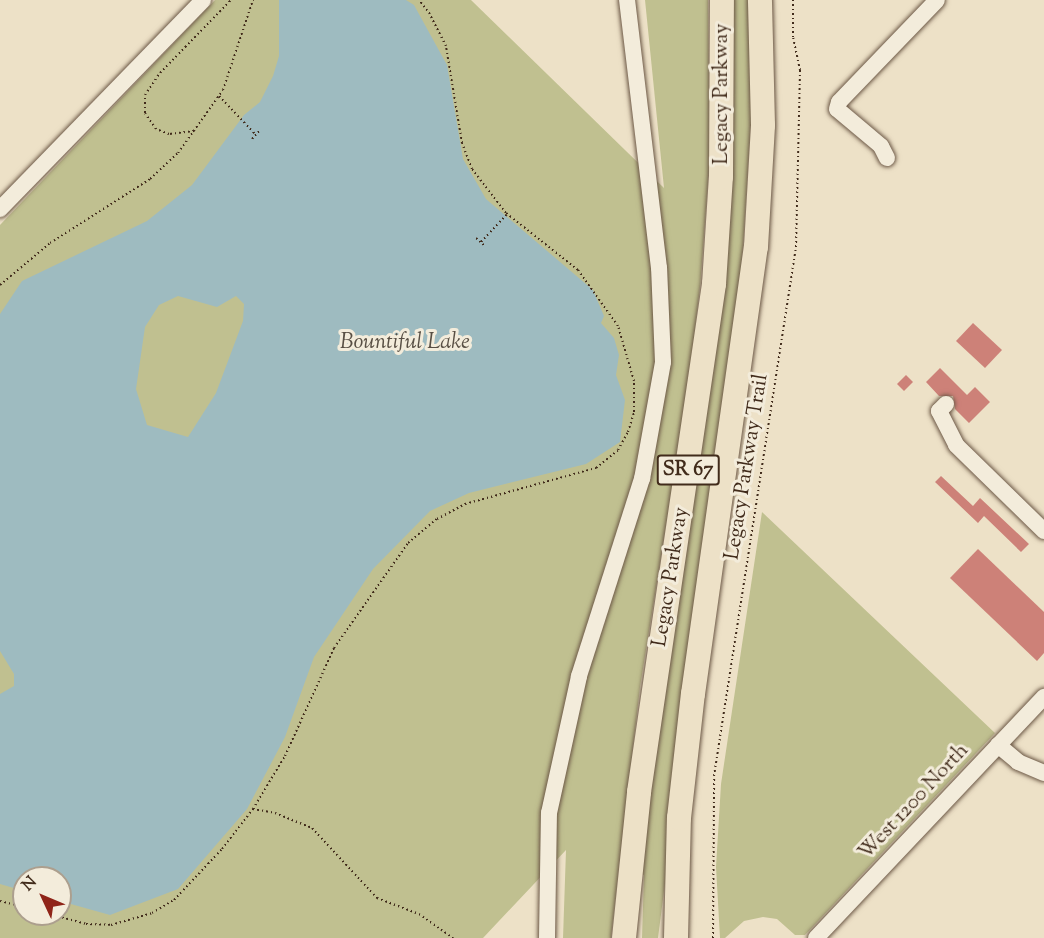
<!DOCTYPE html>
<html>
<head>
<meta charset="utf-8">
<style>
  body { margin:0 }
  #map { position:relative; width:1044px; height:938px; overflow:hidden; background:#ede1c7; font-family:"Sorts Mill Goudy",serif }
  div>[style] { position:absolute }
  [style*='--x'] { left:calc(var(--x)*1px); top:calc(var(--y)*1px); width:calc(var(--w)*1px); rotate:calc(var(--a)*1deg) }
  .green>* { inset:0; background:#c0c090 }
  .water>* { inset:0; background:#9ebbc0 }
  .building>* { inset:0; background:#cd8178 }
  .path>* { height:2px; margin-top:-1px; transform-origin:0; background:repeating-linear-gradient(90deg,#412b1b 0 1.5px,transparent 0 4.5px) }
  .roads { filter:drop-shadow(0 0 2px #6c5846) drop-shadow(0 0 2px #6c5846) }
  .minor>* { height:16px; margin:-8px; padding:0 8px; transform-origin:8px; border-radius:8px; background:#f3ecdb }
  .highway>* { height:24px; margin:-12px; padding:0 12px; transform-origin:12px; border-radius:12px; background:#ede1c7 }
  span { translate:-50% -50%; white-space:nowrap; text-align:center; line-height:1.15; -webkit-text-stroke:6px #f3ecdb; paint-order:stroke }
  .shield-label span { padding:2px 4px; background:#f3ecdb; border:2px solid; border-radius:4px; -webkit-text-stroke-width:0 }
  .shield-label { font-size:20px; color:#412b1b; font-weight:700 }
  .street-label { font-size:21px; color:#412b1b }
  .water-label { font-size:22px; color:#584f44; font-style:italic }
  .north { position:absolute; left:12px; top:866px; width:60px; height:60px; box-sizing:border-box; background:#f3ecdb; border:2px solid #ac9f8e; border-radius:50%; rotate:314deg; font-size:16px; font-weight:700; line-height:24px; text-align:center; color:#412b1b }
  .north::after { content:''; display:block; margin:auto; width:21px; height:27px; background:#8f2418; clip-path:polygon(50% 0,100% 100%,50% 72%,0 100%) }
</style>
</head>
<body>
<div id="map">
  <div class="green">
    <div style="clip-path:polygon(evenodd,215px 0,471px 0,664px 188px,645px 0,708px 0,710px 157px,700px 287px,688px 389px,640px 687px,611px 938px,563px 938px,566px 850px,483px 938px,0 938px,0 225px,215px 0,24px 878px,60px 878px,60px 914px,24px 914px,24px 878px)"></div>
    <div style="clip-path:polygon(732px 0,750px 0,753px 92px,740px 295px,658px 938px,642px 938px,644px 875px,640px 874px,730px 199px)"></div>
    <div style="clip-path:polygon(762px 512px,995px 733px,805px 935px,795px 935px,777px 919px,763px 917px,744px 921px,725px 938px,720px 938px,716px 867px,721px 784px)"></div>
  </div>
  <div class="water">
    <div style="clip-path:polygon(evenodd,279px 0,406px 0,414px 5px,447px 65px,463px 159px,486px 199px,593px 290px,604px 316px,601px 323px,614px 338px,619px 355px,616px 375px,625px 400px,620px 442px,586px 464px,469px 493px,430px 511px,373px 569px,314px 657px,285px 737px,247px 809px,178px 889px,110px 915px,60px 901px,60px 878px,24px 878px,24px 891px,0 884px,0 694px,14px 686px,14px 674px,0 651px,0 314px,22px 281px,147px 221px,192px 185px,244px 115px,260px 102px,273px 76px,279px 56px,279px 0,178px 296px,217px 307px,236px 296px,244px 304px,243px 321px,216px 393px,188px 437px,147px 425px,136px 389px,145px 327px,159px 305px,178px 296px)"></div>
  </div>
  <div class="building">
    <div style="clip-path:polygon(973px 323px,1002px 350px,985px 368px,956px 341px)"></div>
    <div style="clip-path:polygon(940px 368px,967px 395px,975px 387px,990px 402px,969px 423px,955px 409px,953px 396px,939px 396px,926px 382px)"></div>
    <div style="clip-path:polygon(906px 375px,913px 382px,904px 391px,897px 384px)"></div>
    <div style="clip-path:polygon(941px 476px,973px 506px,980px 498px,1029px 544px,1021px 552px,984px 516px,978px 523px,935px 482px)"></div>
    <div style="clip-path:polygon(978px 549px,1044px 612px,1044px 653px,1037px 661px,950px 578px)"></div>
  </div>
  <div class="path">
    <div style="--x:219;--y:96;--w:54;--a:46.5"></div>
    <div style="--x:194;--y:131;--w:25;--a:173"></div>
    <div style="--x:169;--y:134;--w:14;--a:-159"></div>
    <div style="--x:156;--y:129;--w:19;--a:-125"></div>
    <div style="--x:145;--y:113;--w:18;--a:-90"></div>
    <div style="--x:145;--y:95;--w:27;--a:-56"></div>
    <div style="--x:160;--y:73;--w:102;--a:-45.8"></div>
    <div style="--x:252;--y:139;--w:12;--a:-48"></div>
    <div style="--x:476;--y:238;--w:12;--a:42"></div>
    <div style="--x:481;--y:242;--w:38;--a:-47"></div>
    <div style="--x:0;--y:285;--w:65;--a:-40"></div>
    <div style="--x:50;--y:243;--w:119;--a:-32.6"></div>
    <div style="--x:150;--y:179;--w:38;--a:-43"></div>
    <div style="--x:178;--y:153;--w:77;--a:-54.5"></div>
    <div style="--x:223;--y:90;--w:95;--a:-71.6"></div>
    <div style="--x:253;--y:809;--w:22;--a:10"></div>
    <div style="--x:275;--y:813;--w:40;--a:22"></div>
    <div style="--x:312;--y:828;--w:96;--a:47.1"></div>
    <div style="--x:377;--y:898;--w:45;--a:20.9"></div>
    <div style="--x:419;--y:914;--w:42;--a:35.2"></div>
    <div style="--x:0;--y:901;--w:25;--a:14"></div>
    <div style="--x:49;--y:914;--w:38;--a:15"></div>
    <div style="--x:86;--y:924;--w:25;--a:2"></div>
    <div style="--x:111;--y:925;--w:43;--a:-16.3"></div>
    <div style="--x:152;--y:913;--w:26;--a:-31"></div>
    <div style="--x:174;--y:900;--w:70;--a:-46.7"></div>
    <div style="--x:222;--y:849;--w:51;--a:-52.2"></div>
    <div style="--x:253;--y:809;--w:62;--a:-58.9"></div>
    <div style="--x:285;--y:756;--w:119;--a:-65.6"></div>
    <div style="--x:334;--y:648;--w:128;--a:-54.8"></div>
    <div style="--x:408;--y:543;--w:38;--a:-40"></div>
    <div style="--x:437;--y:519;--w:32;--a:-28"></div>
    <div style="--x:465;--y:504;--w:136;--a:-15.4"></div>
    <div style="--x:596;--y:468;--w:28;--a:-39"></div>
    <div style="--x:618;--y:450;--w:21;--a:-61"></div>
    <div style="--x:628;--y:432;--w:21;--a:-73"></div>
    <div style="--x:634;--y:412;--w:31;--a:-90"></div>
    <div style="--x:634;--y:381;--w:57;--a:-106.2"></div>
    <div style="--x:618;--y:326;--w:69;--a:-125.5"></div>
    <div style="--x:578;--y:270;--w:92;--a:-141.6"></div>
    <div style="--x:506;--y:213;--w:56;--a:-127.7"></div>
    <div style="--x:472;--y:169;--w:28;--a:-111"></div>
    <div style="--x:462;--y:143;--w:98;--a:-99.4"></div>
    <div style="--x:446;--y:46;--w:36;--a:-117"></div>
    <div style="--x:430;--y:14;--w:18;--a:-128"></div>
    <div style="--x:713;--y:938;--w:162;--a:-89.6"></div>
    <div style="--x:714;--y:776;--w:535;--a:-81.19"></div>
    <div style="--x:796;--y:247;--w:177;--a:-88.7"></div>
    <div style="--x:800;--y:70;--w:34;--a:-102"></div>
    <div style="--x:793;--y:37;--w:37;--a:-90"></div>
  </div>
  <div class="roads">
    <div class="minor">
      <div style="--x:887;--y:158;--w:13;--a:-117"></div>
      <div style="--x:881;--y:146;--w:57;--a:-139.9"></div>
      <div style="--x:837;--y:109;--w:7;--a:-74"></div>
      <div style="--x:839;--y:102;--w:141;--a:-46.1"></div>
      <div style="--x:0;--y:209;--w:291;--a:-45.8"></div>
      <div style="--x:946;--y:404;--w:10;--a:135"></div>
      <div style="--x:939;--y:411;--w:38;--a:63"></div>
      <div style="--x:956;--y:445;--w:123;--a:44.3"></div>
      <div style="--x:998;--y:745;--w:26;--a:40"></div>
      <div style="--x:1018;--y:762;--w:28;--a:23"></div>
      <div style="--x:547;--y:938;--w:125;--a:-89.1"></div>
      <div style="--x:549;--y:813;--w:140;--a:-77.6"></div>
      <div style="--x:579;--y:676;--w:207;--a:-72.3"></div>
      <div style="--x:642;--y:479;--w:119;--a:-79.8"></div>
      <div style="--x:663;--y:362;--w:94;--a:-92.4"></div>
      <div style="--x:659;--y:268;--w:270;--a:-96.8"></div>
      <div style="--x:816;--y:938;--w:332;--a:-46.6"></div>
    </div>
    <div class="highway">
      <div style="--x:624;--y:938;--w:147;--a:-84.1"></div>
      <div style="--x:639;--y:792;--w:514;--a:-81.6"></div>
      <div style="--x:714;--y:284;--w:107;--a:-86.3"></div>
      <div style="--x:721;--y:177;--w:177;--a:-89.7"></div>
      <div style="--x:676;--y:938;--w:120;--a:-88.6"></div>
      <div style="--x:679;--y:818;--w:125;--a:-83.6"></div>
      <div style="--x:693;--y:694;--w:451;--a:-82"></div>
      <div style="--x:756;--y:247;--w:122;--a:-86.7"></div>
      <div style="--x:763;--y:125;--w:125;--a:-91.4"></div>
    </div>
  </div>
  <div class="shield-label">
    <span style="left:688px;top:470px">SR 67</span>
  </div>
  <div class="street-label">
    <span style="left:722px;top:94px;rotate:-90deg">Legacy Parkway</span>
    <span style="left:747px;top:467px;rotate:-81deg">Legacy Parkway Trail</span>
    <span style="left:671px;top:577px;rotate:-81deg">Legacy Parkway</span>
    <span style="left:914px;top:802px;rotate:-47deg">West 1200 North</span>
  </div>
  <div class="water-label">
    <span style="left:405px;top:344px">Bountiful Lake</span>
  </div>
  <div class="north">N</div>
</div>
</body>
</html>
